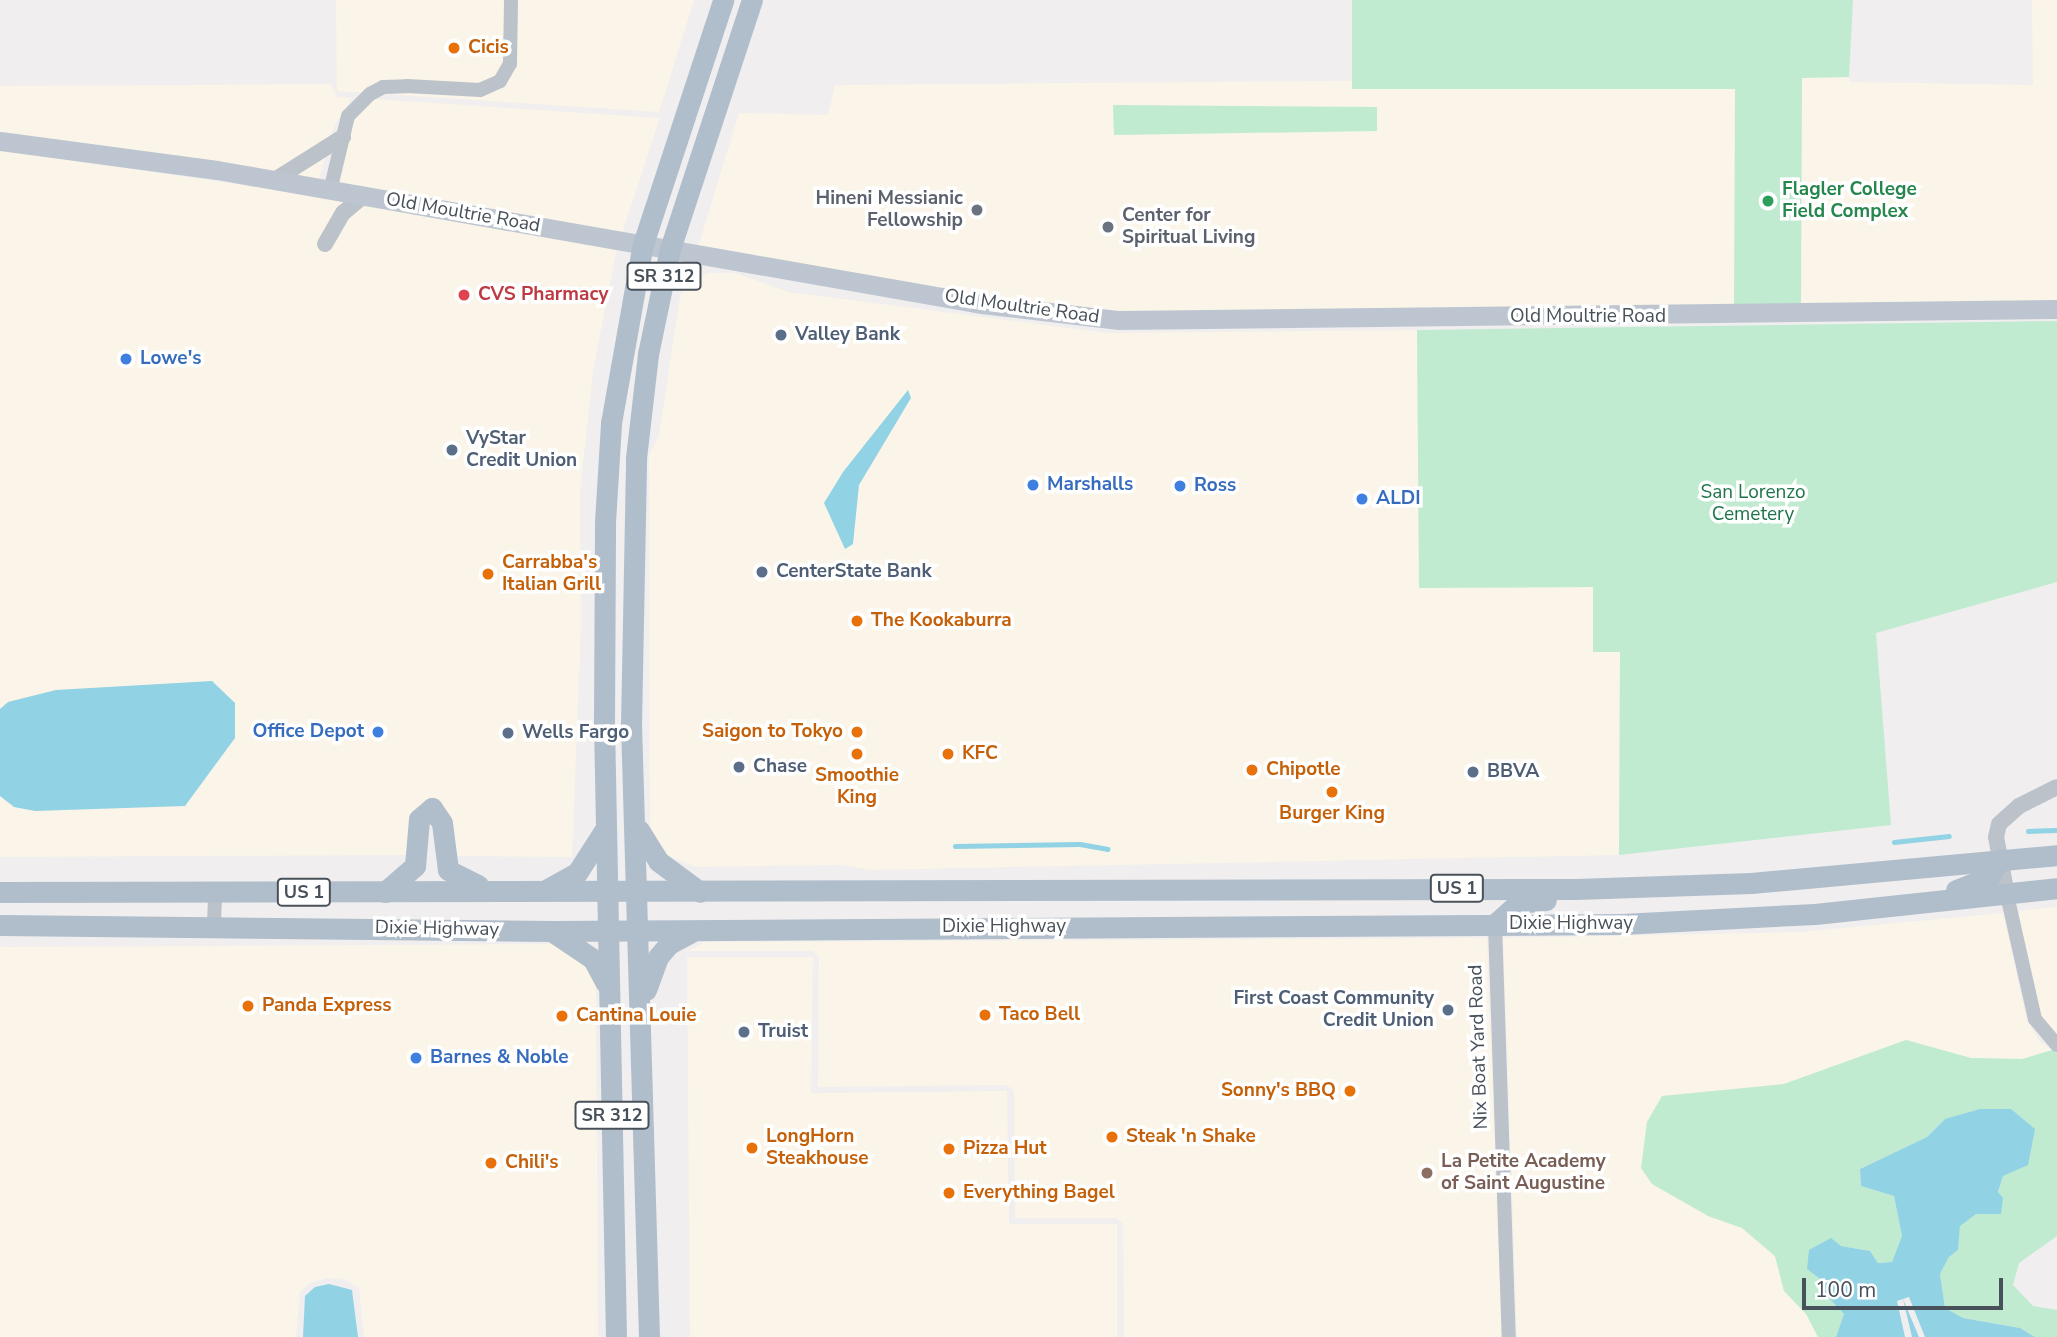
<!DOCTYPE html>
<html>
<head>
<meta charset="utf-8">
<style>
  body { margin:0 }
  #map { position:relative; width:2057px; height:1337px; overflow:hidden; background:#f0eeee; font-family:"Nunito Sans",sans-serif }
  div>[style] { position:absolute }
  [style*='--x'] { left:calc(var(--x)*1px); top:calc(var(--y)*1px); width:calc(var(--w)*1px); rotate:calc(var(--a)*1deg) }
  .commercial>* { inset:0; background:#faf5e8 }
  .green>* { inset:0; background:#c0ebd0 }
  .water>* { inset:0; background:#91d2e4 }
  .stream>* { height:4.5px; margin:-2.25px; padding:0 2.25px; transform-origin:2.25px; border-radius:2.25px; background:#91d2e4 }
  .minor>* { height:14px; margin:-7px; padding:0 7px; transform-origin:7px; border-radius:7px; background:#bbc2ca }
  .tertiary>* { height:16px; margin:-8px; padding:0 8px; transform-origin:8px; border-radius:8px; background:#bbc2ca }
  .secondary>* { height:19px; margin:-9.5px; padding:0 9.5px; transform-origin:9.5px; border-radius:9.5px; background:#bdc6d0 }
  .primary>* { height:21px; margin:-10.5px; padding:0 10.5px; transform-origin:10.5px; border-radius:10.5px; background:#b0bdcb }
  .dots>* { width:19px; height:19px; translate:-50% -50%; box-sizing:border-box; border:4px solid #fff; border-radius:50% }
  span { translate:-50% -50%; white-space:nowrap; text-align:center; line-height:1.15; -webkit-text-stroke:7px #fff; paint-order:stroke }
  .shield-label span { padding:2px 5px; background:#fff; border:2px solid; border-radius:5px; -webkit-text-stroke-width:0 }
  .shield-label { font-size:18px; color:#48515a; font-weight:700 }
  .food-label { font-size:19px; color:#c56008; font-weight:700 }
  .left { translate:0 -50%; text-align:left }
  .right { translate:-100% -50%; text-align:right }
  .leisure-label { font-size:19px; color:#27864d; font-weight:700 }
  .worship-label { font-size:19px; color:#5b616d; font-weight:700 }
  .street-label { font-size:19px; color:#48515a }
  .health-label { font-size:19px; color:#be3a42; font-weight:700 }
  .service-label { font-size:19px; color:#4e5e75; font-weight:700 }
  .shop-label { font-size:19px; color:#366cbe; font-weight:700 }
  .park-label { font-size:19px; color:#1f754a }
  .education-label { font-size:19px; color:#785e54; font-weight:700 }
  .scale { position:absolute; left:1802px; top:1278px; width:201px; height:32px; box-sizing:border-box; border:4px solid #48515a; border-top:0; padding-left:9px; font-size:21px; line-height:24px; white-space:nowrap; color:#48515a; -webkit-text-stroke:5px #fff; paint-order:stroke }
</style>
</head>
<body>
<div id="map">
  <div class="commercial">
    <div style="clip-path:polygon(336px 0,694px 0,659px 112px,337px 91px)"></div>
    <div style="clip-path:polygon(evenodd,2032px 0,2057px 0,2057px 302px,1214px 314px,1067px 309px,698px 247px,739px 113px,828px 115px,835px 85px,1849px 77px,1850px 82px,2033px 85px,2032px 0,1113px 105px,1377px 108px,1377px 130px,1114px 135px,1113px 105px)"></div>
    <div style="clip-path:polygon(331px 84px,337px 97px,352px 98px,334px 126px,318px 182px,0 134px,0 86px)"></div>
    <div style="clip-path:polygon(374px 99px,658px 118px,660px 117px,622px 234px,334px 185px,354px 118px)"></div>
    <div style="clip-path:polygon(0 150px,326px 197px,617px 247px,593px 371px,580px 492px,581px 628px,572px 857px,451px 856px,438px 804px,410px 855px,0 857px)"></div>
    <div style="clip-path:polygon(710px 273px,735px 273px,789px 292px,1107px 333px,1417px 330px,1419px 587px,1593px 587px,1593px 652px,1620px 652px,1619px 855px,869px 870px,843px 865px,697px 867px,662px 854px,650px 825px,649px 455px,659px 436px,680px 296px,689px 281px)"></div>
    <div style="clip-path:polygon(2057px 907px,2057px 1036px,2042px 1017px,2034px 990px,2018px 911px)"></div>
    <div style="clip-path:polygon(2003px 913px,2027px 1021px,2040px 1042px,2052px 1050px,2048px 1054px,2022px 1059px,1971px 1058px,1906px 1040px,1784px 1084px,1662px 1096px,1644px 1147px,1644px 1167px,1708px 1216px,1742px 1228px,1775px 1257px,1784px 1291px,1806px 1314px,1818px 1337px,1517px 1337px,1503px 938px,1800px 932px)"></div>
    <div style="clip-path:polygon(1487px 938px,1502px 1337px,1124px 1337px,1123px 1224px,1116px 1218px,1015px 1218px,1014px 1091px,1007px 1085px,818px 1087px,819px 957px,813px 951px,689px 951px,704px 942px)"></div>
    <div style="clip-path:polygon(560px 944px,572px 950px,596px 980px,598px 1337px,364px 1337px,359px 1288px,343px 1279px,328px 1278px,310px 1283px,300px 1292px,296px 1337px,0 1337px,0 947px)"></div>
    <div style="clip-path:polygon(687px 957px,813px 957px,811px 1093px,1007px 1091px,1009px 1224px,1117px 1224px,1117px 1337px,690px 1337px)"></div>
  </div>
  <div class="green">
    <div style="clip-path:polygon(1352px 0,1853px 0,1849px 77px,1802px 78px,1801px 313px,1734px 315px,1735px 89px,1352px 89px)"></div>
    <div style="clip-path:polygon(1113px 105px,1377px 107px,1377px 131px,1114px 135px)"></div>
    <div style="clip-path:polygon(2057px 321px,2057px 582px,1876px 633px,1891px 825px,1619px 855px,1620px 652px,1593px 652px,1593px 587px,1419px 588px,1417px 330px)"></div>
    <div style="clip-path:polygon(1906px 1040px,1971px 1058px,2022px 1059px,2052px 1050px,2057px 1053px,2057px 1236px,2019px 1263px,2013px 1285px,2033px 1306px,2057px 1310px,2057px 1337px,2035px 1337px,2020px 1328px,1963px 1318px,1945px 1308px,1940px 1274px,1949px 1257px,1958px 1250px,1960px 1225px,1998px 1193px,2003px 1176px,1945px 1119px,1927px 1137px,1860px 1169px,1861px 1186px,1894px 1196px,1902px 1236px,1892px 1262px,1878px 1263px,1870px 1251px,1841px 1246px,1807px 1269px,1820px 1279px,1826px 1295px,1844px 1314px,1836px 1337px,1818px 1337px,1806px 1314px,1784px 1291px,1775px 1256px,1742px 1228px,1708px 1216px,1652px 1184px,1641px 1168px,1647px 1122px,1662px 1096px,1784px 1084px)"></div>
  </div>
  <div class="water">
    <div style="clip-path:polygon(908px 390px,911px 398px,859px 485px,853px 544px,845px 549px,824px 503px,843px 472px)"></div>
    <div style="clip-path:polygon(212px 681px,235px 703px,235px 738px,185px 806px,35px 811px,14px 807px,0 796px,0 709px,8px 702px,56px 690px)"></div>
    <div style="clip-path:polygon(1980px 1109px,2011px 1109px,2035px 1129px,2028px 1165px,2003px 1176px,1998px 1192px,2003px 1198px,2001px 1214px,1976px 1214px,1960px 1226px,1958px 1250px,1949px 1257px,1940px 1274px,1945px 1308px,1963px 1318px,2020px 1328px,2035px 1337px,1925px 1337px,1909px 1297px,1903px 1299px,1919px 1337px,1912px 1337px,1903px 1299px,1897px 1301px,1905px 1337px,1836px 1337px,1844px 1314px,1826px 1295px,1820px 1279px,1807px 1269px,1809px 1250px,1831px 1238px,1841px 1246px,1870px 1251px,1878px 1263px,1892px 1262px,1902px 1236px,1894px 1196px,1861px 1186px,1860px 1169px,1927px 1137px,1945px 1119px)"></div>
    <div style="clip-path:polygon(329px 1284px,352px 1290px,358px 1337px,303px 1337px,305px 1296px,315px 1287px)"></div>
  </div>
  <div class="stream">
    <div style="--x:2028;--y:831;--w:29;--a:-2"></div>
    <div style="--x:1894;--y:842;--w:55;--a:-6.2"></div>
    <div style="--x:955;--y:846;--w:125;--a:-0.9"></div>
    <div style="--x:1080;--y:844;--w:28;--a:10"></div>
  </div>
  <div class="minor">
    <div style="--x:330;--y:191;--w:77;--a:-76.5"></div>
    <div style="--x:348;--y:116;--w:31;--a:-45"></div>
    <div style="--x:370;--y:94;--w:15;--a:-28"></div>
    <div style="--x:383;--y:87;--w:24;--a:-2"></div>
    <div style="--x:407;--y:86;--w:73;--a:3.1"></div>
    <div style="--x:480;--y:90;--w:22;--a:-24"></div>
    <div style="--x:500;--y:81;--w:20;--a:-60"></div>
    <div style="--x:510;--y:64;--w:64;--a:-89.1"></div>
    <div style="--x:2007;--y:895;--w:127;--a:77.3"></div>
    <div style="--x:2035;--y:1019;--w:34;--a:50"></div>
    <div style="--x:1495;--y:924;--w:413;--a:88.1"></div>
    <div style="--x:214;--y:925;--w:34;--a:-88"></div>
  </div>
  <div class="tertiary">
    <div style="--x:273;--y:181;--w:83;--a:-32.2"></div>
    <div style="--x:325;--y:244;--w:36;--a:-60"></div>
    <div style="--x:343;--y:213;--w:26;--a:-40"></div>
    <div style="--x:2007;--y:895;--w:59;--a:-100.7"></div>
    <div style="--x:1996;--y:837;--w:13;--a:-77"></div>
    <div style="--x:1999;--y:824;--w:27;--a:-42"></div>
    <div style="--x:2019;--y:806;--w:42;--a:-26.6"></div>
  </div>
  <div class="secondary">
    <div style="--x:0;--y:141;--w:219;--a:7.6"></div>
    <div style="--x:217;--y:170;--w:777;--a:9.94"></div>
    <div style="--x:982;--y:304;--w:138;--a:6.7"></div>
    <div style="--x:1119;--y:320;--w:938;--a:-0.67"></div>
  </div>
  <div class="primary">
    <div style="--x:639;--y:830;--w:36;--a:58"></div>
    <div style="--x:658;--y:861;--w:52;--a:36.4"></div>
    <div style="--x:546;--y:890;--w:35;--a:-29"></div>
    <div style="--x:577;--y:873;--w:50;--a:-57.3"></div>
    <div style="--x:1956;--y:890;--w:34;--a:-21"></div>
    <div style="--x:1988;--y:878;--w:22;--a:-58"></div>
    <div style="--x:0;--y:892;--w:1576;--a:-0.11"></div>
    <div style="--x:1576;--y:889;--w:175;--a:-2"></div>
    <div style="--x:1751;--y:883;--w:307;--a:-5.2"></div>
    <div style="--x:385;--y:892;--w:40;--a:-41"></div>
    <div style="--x:415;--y:866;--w:47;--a:-85.1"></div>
    <div style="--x:419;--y:819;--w:17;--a:-40"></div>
    <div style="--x:432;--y:808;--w:18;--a:56"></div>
    <div style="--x:442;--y:823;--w:47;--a:82.7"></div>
    <div style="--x:448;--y:870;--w:34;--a:27"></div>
    <div style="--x:1495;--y:924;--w:31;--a:-42"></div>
    <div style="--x:1518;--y:903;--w:28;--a:-6"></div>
    <div style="--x:0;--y:925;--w:551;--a:0.62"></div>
    <div style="--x:551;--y:931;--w:1071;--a:-0.37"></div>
    <div style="--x:1622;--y:924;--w:193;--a:-3"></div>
    <div style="--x:1815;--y:914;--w:243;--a:-6.1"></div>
    <div style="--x:553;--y:932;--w:48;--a:34"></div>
    <div style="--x:593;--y:959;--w:27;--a:62"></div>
    <div style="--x:646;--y:990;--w:35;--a:-70"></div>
    <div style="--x:658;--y:957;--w:17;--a:-50"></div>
    <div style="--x:669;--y:944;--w:27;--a:-28"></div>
    <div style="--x:616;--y:1337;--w:614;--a:-91.12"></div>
    <div style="--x:604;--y:723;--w:201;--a:-89.7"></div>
    <div style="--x:605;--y:522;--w:99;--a:-86.5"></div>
    <div style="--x:611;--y:423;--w:182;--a:-79.9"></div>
    <div style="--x:643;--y:244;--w:257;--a:-71.8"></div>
    <div style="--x:649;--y:1337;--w:612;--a:-91.68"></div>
    <div style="--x:631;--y:725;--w:267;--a:-88.9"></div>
    <div style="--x:636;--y:458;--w:105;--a:-83.4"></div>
    <div style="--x:648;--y:354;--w:107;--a:-78.2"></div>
    <div style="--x:670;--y:249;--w:262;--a:-71.8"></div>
  </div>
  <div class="dots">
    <div style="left:454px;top:48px;background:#e8710a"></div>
    <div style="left:1768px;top:201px;background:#2e9e5b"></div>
    <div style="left:977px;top:210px;background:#6b7280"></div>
    <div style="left:1108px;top:227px;background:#6b7280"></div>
    <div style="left:464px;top:295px;background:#e0444e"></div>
    <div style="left:781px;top:335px;background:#5c6f8a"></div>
    <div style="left:126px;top:359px;background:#3f7fe0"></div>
    <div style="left:452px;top:450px;background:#5c6f8a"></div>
    <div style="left:1033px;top:485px;background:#3f7fe0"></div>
    <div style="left:1180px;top:486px;background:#3f7fe0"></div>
    <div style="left:1362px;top:499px;background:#3f7fe0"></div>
    <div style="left:762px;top:572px;background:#5c6f8a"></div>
    <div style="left:488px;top:574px;background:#e8710a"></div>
    <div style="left:857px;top:621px;background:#e8710a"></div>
    <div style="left:378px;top:732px;background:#3f7fe0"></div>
    <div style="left:857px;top:732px;background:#e8710a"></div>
    <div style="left:508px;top:733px;background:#5c6f8a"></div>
    <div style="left:857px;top:754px;background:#e8710a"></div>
    <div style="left:948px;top:754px;background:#e8710a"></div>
    <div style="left:739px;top:767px;background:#5c6f8a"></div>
    <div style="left:1252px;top:770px;background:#e8710a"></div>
    <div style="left:1473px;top:772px;background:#5c6f8a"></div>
    <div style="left:1332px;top:792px;background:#e8710a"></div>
    <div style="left:248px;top:1006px;background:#e8710a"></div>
    <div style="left:1448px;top:1010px;background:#5c6f8a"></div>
    <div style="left:985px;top:1015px;background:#e8710a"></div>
    <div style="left:562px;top:1016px;background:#e8710a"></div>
    <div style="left:744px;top:1032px;background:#5c6f8a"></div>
    <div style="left:416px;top:1058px;background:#3f7fe0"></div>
    <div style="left:1350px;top:1091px;background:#e8710a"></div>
    <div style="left:1112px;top:1137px;background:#e8710a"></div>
    <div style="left:752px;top:1148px;background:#e8710a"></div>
    <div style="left:949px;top:1149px;background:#e8710a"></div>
    <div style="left:491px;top:1163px;background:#e8710a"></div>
    <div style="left:1427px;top:1173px;background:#8d6e63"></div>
    <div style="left:949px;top:1193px;background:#e8710a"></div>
  </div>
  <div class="shield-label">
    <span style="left:664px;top:276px">SR 312</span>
    <span style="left:1457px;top:888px">US 1</span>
    <span style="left:304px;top:892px">US 1</span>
    <span style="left:612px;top:1115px">SR 312</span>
  </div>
  <div class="food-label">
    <span class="left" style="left:468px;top:48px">Cicis</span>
    <span class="left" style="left:502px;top:574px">Carrabba's<br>Italian Grill</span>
    <span class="left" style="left:871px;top:621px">The Kookaburra</span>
    <span class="right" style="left:843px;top:732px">Saigon to Tokyo</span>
    <span class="left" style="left:962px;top:754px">KFC</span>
    <span class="left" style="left:1266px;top:770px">Chipotle</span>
    <span style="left:857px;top:787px">Smoothie<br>King</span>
    <span style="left:1332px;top:814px">Burger King</span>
    <span class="left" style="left:262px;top:1006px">Panda Express</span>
    <span class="left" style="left:999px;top:1015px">Taco Bell</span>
    <span class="left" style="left:576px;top:1016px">Cantina Louie</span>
    <span class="right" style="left:1336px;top:1091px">Sonny's BBQ</span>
    <span class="left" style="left:766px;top:1148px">LongHorn<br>Steakhouse</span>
    <span class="left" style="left:1126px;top:1137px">Steak 'n Shake</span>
    <span class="left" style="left:963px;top:1149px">Pizza Hut</span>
    <span class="left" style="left:505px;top:1163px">Chili's</span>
    <span class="left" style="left:963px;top:1193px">Everything Bagel</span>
  </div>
  <div class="leisure-label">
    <span class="left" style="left:1782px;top:201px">Flagler College<br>Field Complex</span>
  </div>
  <div class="worship-label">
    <span class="right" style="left:963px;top:210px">Hineni Messianic<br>Fellowship</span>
    <span class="left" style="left:1122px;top:227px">Center for<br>Spiritual Living</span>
  </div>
  <div class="street-label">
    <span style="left:463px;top:213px;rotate:10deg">Old Moultrie Road</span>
    <span style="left:1022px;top:307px;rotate:8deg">Old Moultrie Road</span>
    <span style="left:1588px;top:317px">Old Moultrie Road</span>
    <span style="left:1571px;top:924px">Dixie Highway</span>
    <span style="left:1004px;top:927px">Dixie Highway</span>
    <span style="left:437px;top:929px;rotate:1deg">Dixie Highway</span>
    <span style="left:1479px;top:1047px;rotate:-92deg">Nix Boat Yard Road</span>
  </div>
  <div class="health-label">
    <span class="left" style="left:478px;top:295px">CVS Pharmacy</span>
  </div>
  <div class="service-label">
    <span class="left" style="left:795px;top:335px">Valley Bank</span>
    <span class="left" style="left:466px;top:450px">VyStar<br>Credit Union</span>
    <span class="left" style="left:776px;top:572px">CenterState Bank</span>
    <span class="left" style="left:522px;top:733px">Wells Fargo</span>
    <span class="left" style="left:753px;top:767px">Chase</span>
    <span class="left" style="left:1487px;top:772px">BBVA</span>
    <span class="right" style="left:1434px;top:1010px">First Coast Community<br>Credit Union</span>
    <span class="left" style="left:758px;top:1032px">Truist</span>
  </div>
  <div class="shop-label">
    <span class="left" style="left:140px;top:359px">Lowe's</span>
    <span class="left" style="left:1047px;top:485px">Marshalls</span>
    <span class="left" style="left:1194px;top:486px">Ross</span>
    <span class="left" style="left:1376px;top:499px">ALDI</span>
    <span class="right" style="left:364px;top:732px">Office Depot</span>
    <span class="left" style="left:430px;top:1058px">Barnes &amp; Noble</span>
  </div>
  <div class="park-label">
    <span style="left:1753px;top:504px">San Lorenzo<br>Cemetery</span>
  </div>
  <div class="education-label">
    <span class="left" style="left:1441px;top:1173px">La Petite Academy<br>of Saint Augustine</span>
  </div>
  <div class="scale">100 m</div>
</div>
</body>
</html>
